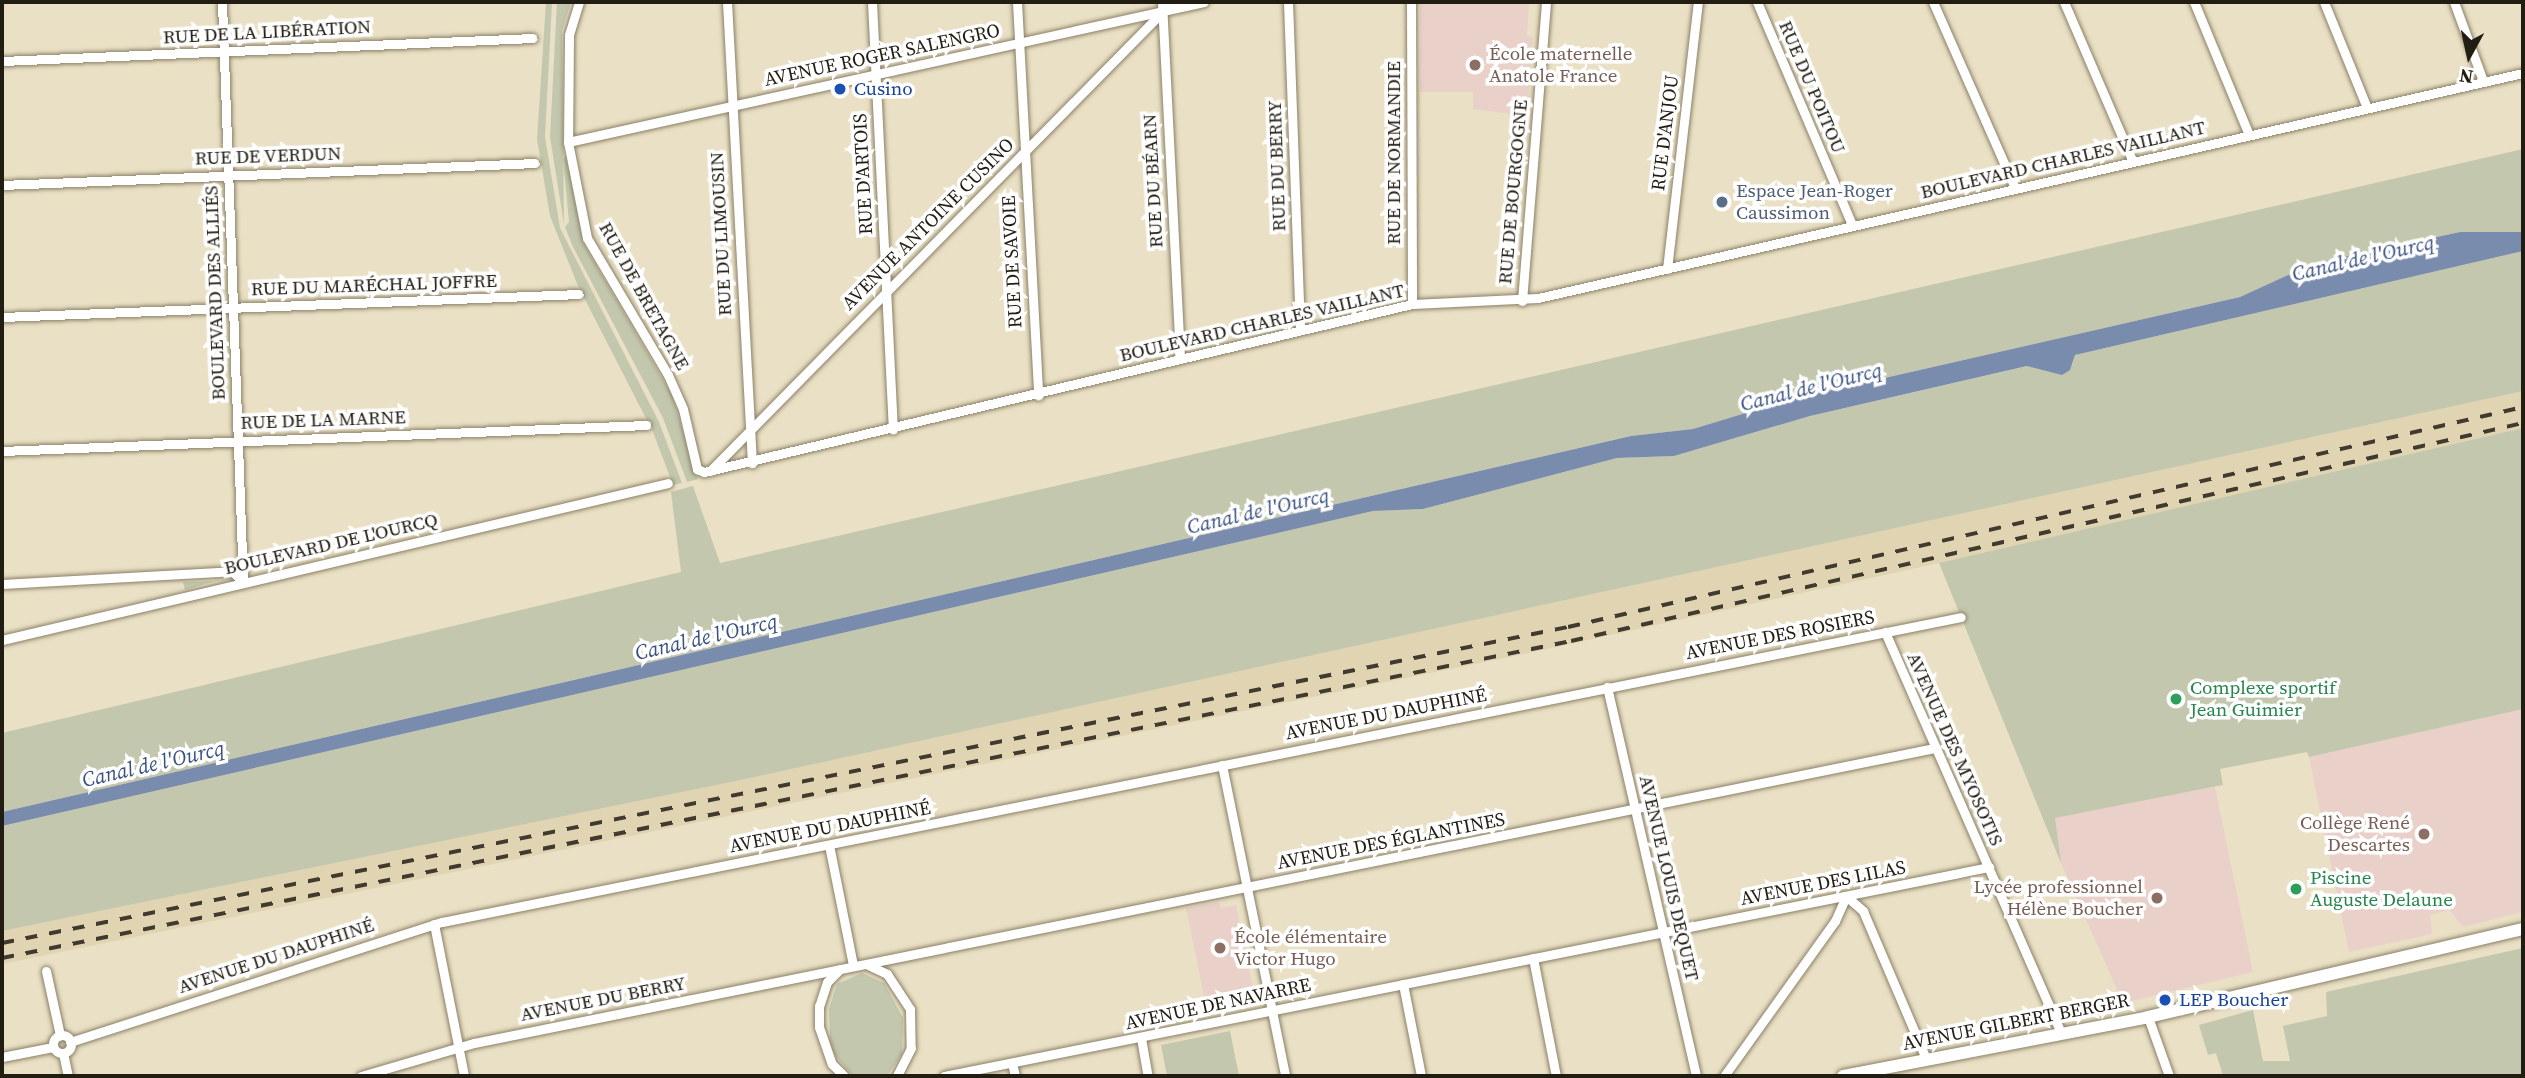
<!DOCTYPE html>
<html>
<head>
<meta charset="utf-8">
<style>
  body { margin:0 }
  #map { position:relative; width:2525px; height:1078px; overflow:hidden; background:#eae0c5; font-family:"Source Serif 4",serif }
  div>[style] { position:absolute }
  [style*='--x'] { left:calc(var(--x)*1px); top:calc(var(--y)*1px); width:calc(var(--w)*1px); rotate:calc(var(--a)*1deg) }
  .built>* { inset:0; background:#e1d4b2 }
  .education>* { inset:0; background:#e9d0c8 }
  .green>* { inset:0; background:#c3c7ad }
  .water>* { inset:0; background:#7a8cae }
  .roads { filter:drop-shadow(0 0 2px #8a8068) drop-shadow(0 0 2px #8a8068) }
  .street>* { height:9px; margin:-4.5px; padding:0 4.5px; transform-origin:4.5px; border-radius:4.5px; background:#fff }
  .street>.ring { margin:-4.5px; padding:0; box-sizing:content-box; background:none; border:9px solid #fff; border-radius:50% }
  .secondary>* { height:12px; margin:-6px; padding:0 6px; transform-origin:6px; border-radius:6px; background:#fff }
  .rail>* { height:3.5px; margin-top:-1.75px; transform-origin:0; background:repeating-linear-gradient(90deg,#403b2e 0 12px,transparent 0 24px) }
  .dots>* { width:19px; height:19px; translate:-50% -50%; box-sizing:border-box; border:4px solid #fff; border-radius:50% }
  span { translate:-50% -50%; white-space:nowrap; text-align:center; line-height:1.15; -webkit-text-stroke:7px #fff; paint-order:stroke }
  .street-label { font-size:19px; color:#211d13 }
  .education-label { font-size:19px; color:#785e54 }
  .left { translate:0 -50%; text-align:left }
  .right { translate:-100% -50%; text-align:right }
  .transit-label { font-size:19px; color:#164399 }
  .service-label { font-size:19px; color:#4e5e75 }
  .leisure-label { font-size:19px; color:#27864d }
  .water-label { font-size:21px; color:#385080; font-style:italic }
  .frame { position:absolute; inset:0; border:4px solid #211d13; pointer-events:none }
  .north { position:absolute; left:2434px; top:21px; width:70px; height:70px; -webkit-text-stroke:5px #fff; paint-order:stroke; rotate:188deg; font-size:19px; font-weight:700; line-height:28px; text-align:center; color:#211d13 }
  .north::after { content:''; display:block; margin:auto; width:24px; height:32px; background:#211d13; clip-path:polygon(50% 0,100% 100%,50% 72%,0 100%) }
</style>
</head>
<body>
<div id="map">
  <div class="built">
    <div style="clip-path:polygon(2523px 391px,2523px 428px,1939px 563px,1524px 654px,2px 964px,2px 931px,741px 780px)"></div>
  </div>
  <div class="education">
    <div style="clip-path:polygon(1420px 2px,1529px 2px,1527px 36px,1533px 37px,1527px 116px,1473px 109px,1473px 92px,1420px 92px)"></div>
    <div style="clip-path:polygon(2523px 709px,2523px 912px,2463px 927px,2449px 910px,2430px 915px,2432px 934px,2349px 952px,2309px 757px)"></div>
    <div style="clip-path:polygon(2215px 787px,2253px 972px,2123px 1003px,2061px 863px,2054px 818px)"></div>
    <div style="clip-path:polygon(1219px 902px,1221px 908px,1236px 905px,1253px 988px,1259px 988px,1262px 1001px,1208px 1015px,1186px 908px)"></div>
  </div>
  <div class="green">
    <div style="clip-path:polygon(546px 2px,552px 2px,545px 137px,560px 228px,659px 422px,682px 483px,673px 485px,653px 432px,578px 286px,550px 216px,537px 139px)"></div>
    <div style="clip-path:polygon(557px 2px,571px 2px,562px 31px,564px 224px,550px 137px)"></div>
    <div style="clip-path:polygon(2523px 149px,2523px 232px,2460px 232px,2312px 264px,2240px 297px,1788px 400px,1693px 429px,1631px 436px,2px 812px,2px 733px,681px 572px,671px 492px,693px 486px,720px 563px)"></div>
    <div style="clip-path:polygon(566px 155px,583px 243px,672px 395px,698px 479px,687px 482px,663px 418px,573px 247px,565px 227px,569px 222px,563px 159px)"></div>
    <div style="clip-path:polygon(2523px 251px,2523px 391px,741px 780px,2px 931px,2px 826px,1373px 511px,1423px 509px,1617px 458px,1674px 456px,1810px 416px,2028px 366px,2072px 365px,2075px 355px)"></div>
    <div style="clip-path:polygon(2523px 428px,2523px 709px,2309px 757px,2307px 752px,2220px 769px,2223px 785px,2055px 818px,2061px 863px,1939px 563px)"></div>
    <div style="clip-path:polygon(215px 581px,185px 590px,183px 582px)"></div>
    <div style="clip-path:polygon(2523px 948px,2523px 1076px,2223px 1076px,2216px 1053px,2208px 1055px,2199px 1025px,2253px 1010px,2263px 1061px,2290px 1061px,2283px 1026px,2327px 1016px,2326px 992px)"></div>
    <div style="clip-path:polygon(862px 973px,884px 983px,903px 1018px,902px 1054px,887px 1076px,853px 1076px,834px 1054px,830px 1040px,829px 1009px,837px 984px)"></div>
    <div style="clip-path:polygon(1230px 1031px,1239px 1076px,1167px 1076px,1161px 1045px)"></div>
  </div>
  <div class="water">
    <div style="clip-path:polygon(2460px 232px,2523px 232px,2523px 251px,2075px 355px,2070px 370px,2062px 375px,2027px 366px,1810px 416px,1674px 456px,1617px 458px,1423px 509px,1373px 511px,2px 826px,2px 812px,1631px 436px,1693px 429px,1788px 400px,2240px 297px,2312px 264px)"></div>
  </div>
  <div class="roads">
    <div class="street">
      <div style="--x:222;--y:2;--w:580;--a:87.93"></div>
      <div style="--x:579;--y:2;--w:34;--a:107"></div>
      <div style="--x:569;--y:35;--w:107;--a:90.5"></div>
      <div style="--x:568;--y:142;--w:98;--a:78.8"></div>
      <div style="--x:587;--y:238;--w:159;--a:59.4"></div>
      <div style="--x:668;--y:375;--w:37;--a:66"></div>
      <div style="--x:683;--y:409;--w:62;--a:76.9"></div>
      <div style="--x:697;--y:469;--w:8;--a:23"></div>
      <div style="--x:704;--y:472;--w:728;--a:-13.35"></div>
      <div style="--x:1412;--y:304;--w:126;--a:-2.7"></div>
      <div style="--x:1538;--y:298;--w:1010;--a:-12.87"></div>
      <div style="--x:727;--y:2;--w:462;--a:86.9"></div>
      <div style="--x:872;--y:2;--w:428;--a:87.2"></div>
      <div style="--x:1017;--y:2;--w:394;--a:86.9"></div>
      <div style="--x:1162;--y:2;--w:357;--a:87.1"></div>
      <div style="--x:1288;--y:2;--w:328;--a:87.9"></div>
      <div style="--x:1411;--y:2;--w:302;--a:89.8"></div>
      <div style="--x:1757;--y:2;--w:242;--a:66.9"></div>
      <div style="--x:1933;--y:2;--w:203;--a:66.2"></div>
      <div style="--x:2064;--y:2;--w:174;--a:66.7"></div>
      <div style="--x:2194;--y:2;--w:144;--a:67.5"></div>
      <div style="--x:2324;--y:2;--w:114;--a:67.9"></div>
      <div style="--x:2454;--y:2;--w:84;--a:69.8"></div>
      <div style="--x:2;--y:61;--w:531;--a:-2.48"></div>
      <div style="--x:568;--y:142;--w:651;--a:-12.41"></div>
      <div style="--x:2;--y:185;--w:533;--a:-2.36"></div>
      <div style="--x:1667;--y:269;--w:269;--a:-83.4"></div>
      <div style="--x:1522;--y:301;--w:300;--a:-85.4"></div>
      <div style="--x:2;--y:317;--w:577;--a:-2.28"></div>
      <div style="--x:2;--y:451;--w:645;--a:-2.31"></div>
      <div style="--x:710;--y:471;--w:658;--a:-45.43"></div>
      <div style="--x:2;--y:584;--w:230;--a:-3.2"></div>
      <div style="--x:232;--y:571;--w:16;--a:45"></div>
      <div style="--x:1885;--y:632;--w:438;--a:66.3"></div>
      <div style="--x:2;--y:640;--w:684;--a:-13.26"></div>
      <div style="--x:1607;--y:687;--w:399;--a:77.1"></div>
      <div style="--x:1222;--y:765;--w:317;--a:78.5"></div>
      <div style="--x:829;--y:845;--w:122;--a:78.7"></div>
      <div style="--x:434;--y:924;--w:155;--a:78.8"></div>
      <div style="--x:1533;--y:958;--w:120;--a:79"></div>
      <div style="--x:868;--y:965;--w:21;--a:25"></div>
      <div style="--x:887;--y:974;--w:42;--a:56.7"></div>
      <div style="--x:910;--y:1009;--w:39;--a:89"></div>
      <div style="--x:911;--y:1048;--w:31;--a:117"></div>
      <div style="--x:840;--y:969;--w:18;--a:135"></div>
      <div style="--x:827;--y:982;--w:25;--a:108"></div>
      <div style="--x:819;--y:1006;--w:21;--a:90"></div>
      <div style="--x:819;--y:1027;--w:39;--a:71"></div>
      <div style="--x:832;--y:1064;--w:17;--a:45"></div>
      <div style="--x:46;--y:971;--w:66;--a:77.7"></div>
      <div style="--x:1403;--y:984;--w:94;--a:78.9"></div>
      <div style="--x:2148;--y:1017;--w:63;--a:70.4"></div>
      <div class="ring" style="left:53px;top:1035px;width:9px;height:9px"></div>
      <div style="--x:1141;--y:1038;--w:39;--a:80"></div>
      <div style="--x:70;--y:1042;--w:391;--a:-17.9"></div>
      <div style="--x:442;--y:922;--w:1549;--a:-11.35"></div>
      <div style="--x:63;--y:1053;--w:24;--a:78"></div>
      <div style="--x:2;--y:1057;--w:52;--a:-11.1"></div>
      <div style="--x:1012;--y:1063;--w:13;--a:77"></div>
      <div style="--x:361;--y:1076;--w:118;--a:-16.3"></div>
      <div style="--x:474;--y:1043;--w:1490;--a:-11.42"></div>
      <div style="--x:944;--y:1076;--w:1066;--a:-11.31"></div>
      <div style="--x:1724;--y:1076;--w:191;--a:-54.4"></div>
      <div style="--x:1835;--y:921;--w:27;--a:-66"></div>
      <div style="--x:1846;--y:896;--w:23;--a:41"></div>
      <div style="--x:1863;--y:911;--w:161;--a:66.9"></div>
    </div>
    <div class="secondary">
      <div style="--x:1843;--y:1076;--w:311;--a:-10.9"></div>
      <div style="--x:2148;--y:1017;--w:385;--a:-13.2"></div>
    </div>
  </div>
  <div class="rail">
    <div style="--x:2;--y:943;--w:1598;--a:-11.41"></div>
    <div style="--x:1568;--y:627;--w:980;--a:-12.97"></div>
    <div style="--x:2;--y:958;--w:1601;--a:-11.42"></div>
    <div style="--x:1571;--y:641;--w:977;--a:-12.9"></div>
  </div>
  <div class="dots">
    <div style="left:1475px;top:65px;background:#8d6e63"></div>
    <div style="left:840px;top:89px;background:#1a4fb4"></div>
    <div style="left:1722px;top:202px;background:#5c6f8a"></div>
    <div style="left:2176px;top:699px;background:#2e9e5b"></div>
    <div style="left:2424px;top:834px;background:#8d6e63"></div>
    <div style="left:2296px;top:889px;background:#2e9e5b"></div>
    <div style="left:2157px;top:898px;background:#8d6e63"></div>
    <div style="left:1220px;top:948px;background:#8d6e63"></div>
    <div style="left:2165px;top:1000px;background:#1a4fb4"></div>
  </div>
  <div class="street-label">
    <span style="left:267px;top:32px;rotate:-3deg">RUE DE LA LIBÉRATION</span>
    <span style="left:882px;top:55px;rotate:-12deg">AVENUE ROGER SALENGRO</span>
    <span style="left:1812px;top:87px;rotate:67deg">RUE DU POITOU</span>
    <span style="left:1665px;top:133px;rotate:-83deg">RUE D'ANJOU</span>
    <span style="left:1394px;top:153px;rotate:-90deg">RUE DE NORMANDIE</span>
    <span style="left:268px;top:156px;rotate:-2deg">RUE DE VERDUN</span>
    <span style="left:2063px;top:160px;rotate:-13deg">BOULEVARD CHARLES VAILLANT</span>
    <span style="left:1277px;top:166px;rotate:-92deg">RUE DU BERRY</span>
    <span style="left:863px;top:174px;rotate:-93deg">RUE D'ARTOIS</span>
    <span style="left:1153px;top:181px;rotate:-93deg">RUE DU BÉARN</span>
    <span style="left:1513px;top:192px;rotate:-85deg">RUE DE BOURGOGNE</span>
    <span style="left:928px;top:224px;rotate:-45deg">AVENUE ANTOINE CUSINO</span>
    <span style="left:721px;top:234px;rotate:-93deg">RUE DU LIMOUSIN</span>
    <span style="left:1012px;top:262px;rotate:-93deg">RUE DE SAVOIE</span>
    <span style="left:374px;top:285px;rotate:-2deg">RUE DU MARÉCHAL JOFFRE</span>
    <span style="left:215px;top:293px;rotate:-92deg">BOULEVARD DES ALLIÉS</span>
    <span style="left:644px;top:296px;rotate:61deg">RUE DE BRETAGNE</span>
    <span style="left:1262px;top:323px;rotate:-13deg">BOULEVARD CHARLES VAILLANT</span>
    <span style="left:323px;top:420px;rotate:-2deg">RUE DE LA MARNE</span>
    <span style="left:331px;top:544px;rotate:-13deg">BOULEVARD DE L'OURCQ</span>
    <span style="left:1780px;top:635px;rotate:-11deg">AVENUE DES ROSIERS</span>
    <span style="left:1386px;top:714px;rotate:-11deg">AVENUE DU DAUPHINÉ</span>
    <span style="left:1955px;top:749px;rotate:66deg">AVENUE DES MYOSOTIS</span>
    <span style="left:830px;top:827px;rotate:-11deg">AVENUE DU DAUPHINÉ</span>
    <span style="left:1391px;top:841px;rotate:-11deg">AVENUE DES ÉGLANTINES</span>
    <span style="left:1669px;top:878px;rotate:77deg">AVENUE LOUIS DEQUET</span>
    <span style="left:1823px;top:883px;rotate:-11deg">AVENUE DES LILAS</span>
    <span style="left:276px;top:956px;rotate:-18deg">AVENUE DU DAUPHINÉ</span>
    <span style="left:603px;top:999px;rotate:-11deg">AVENUE DU BERRY</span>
    <span style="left:1218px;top:1004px;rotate:-12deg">AVENUE DE NAVARRE</span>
    <span style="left:2016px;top:1022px;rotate:-11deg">AVENUE GILBERT BERGER</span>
  </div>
  <div class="education-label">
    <span class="left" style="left:1489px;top:65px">École maternelle<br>Anatole France</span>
    <span class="right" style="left:2410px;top:834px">Collège René<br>Descartes</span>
    <span class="right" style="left:2143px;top:898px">Lycée professionnel<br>Hélène Boucher</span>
    <span class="left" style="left:1234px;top:948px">École élémentaire<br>Victor Hugo</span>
  </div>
  <div class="transit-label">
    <span class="left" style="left:854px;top:89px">Cusino</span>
    <span class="left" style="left:2179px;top:1000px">LEP Boucher</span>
  </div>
  <div class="service-label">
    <span class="left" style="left:1736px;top:202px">Espace Jean-Roger<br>Caussimon</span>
  </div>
  <div class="leisure-label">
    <span class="left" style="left:2190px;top:699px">Complexe sportif<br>Jean Guimier</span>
    <span class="left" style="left:2310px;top:889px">Piscine<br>Auguste Delaune</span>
  </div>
  <div class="water-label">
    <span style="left:2363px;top:258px;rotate:-13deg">Canal de l'Ourcq</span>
    <span style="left:1811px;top:387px;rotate:-14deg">Canal de l'Ourcq</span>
    <span style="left:1258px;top:511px;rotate:-13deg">Canal de l'Ourcq</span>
    <span style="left:706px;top:637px;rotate:-13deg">Canal de l'Ourcq</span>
    <span style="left:153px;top:764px;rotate:-13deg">Canal de l'Ourcq</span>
  </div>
  <div class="frame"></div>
  <div class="north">N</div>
</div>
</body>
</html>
